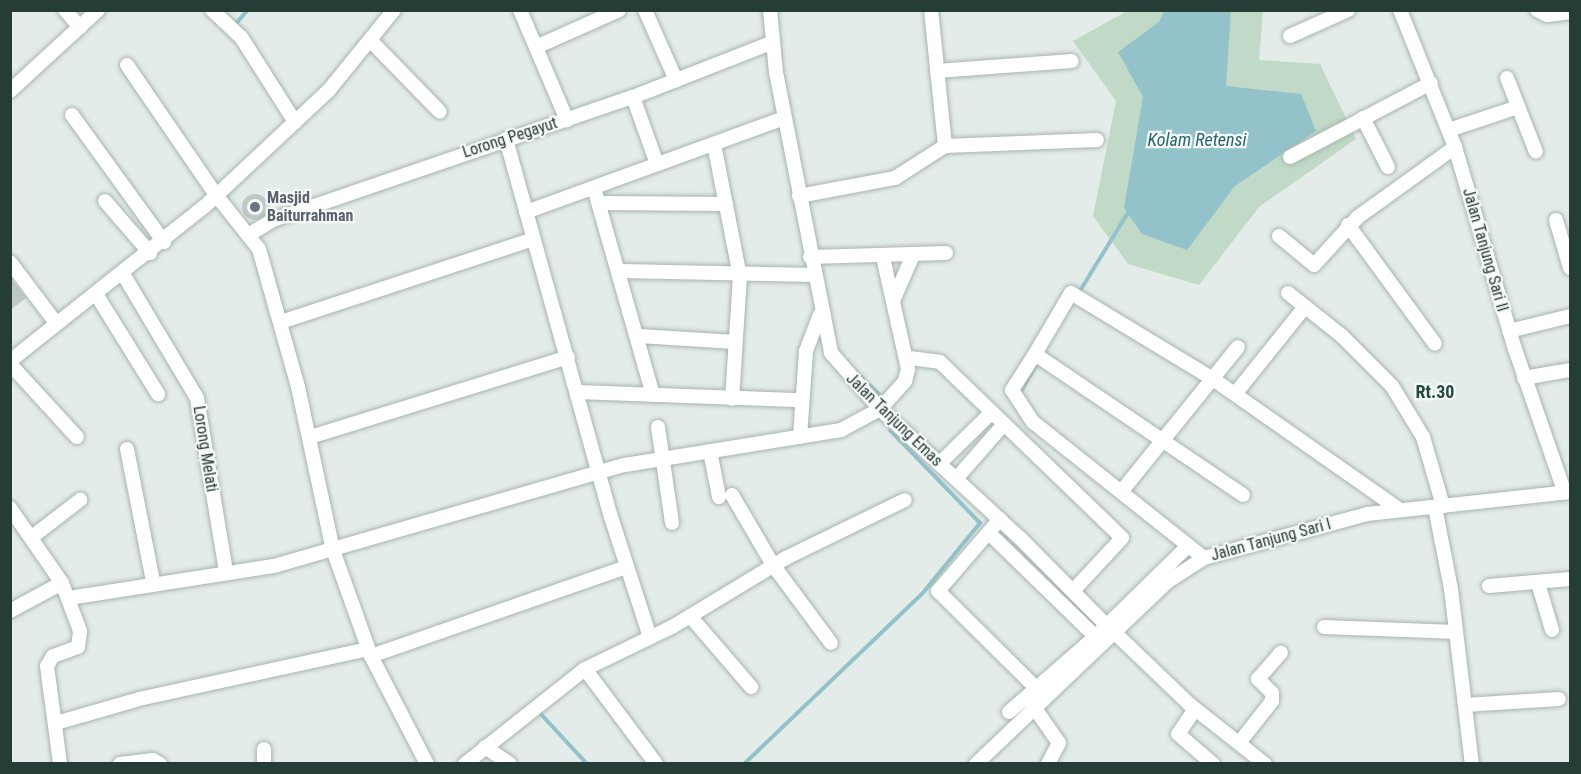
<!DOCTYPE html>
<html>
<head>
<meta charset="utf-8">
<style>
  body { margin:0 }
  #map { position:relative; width:1581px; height:774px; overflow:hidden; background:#e4ece9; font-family:"Roboto Condensed",sans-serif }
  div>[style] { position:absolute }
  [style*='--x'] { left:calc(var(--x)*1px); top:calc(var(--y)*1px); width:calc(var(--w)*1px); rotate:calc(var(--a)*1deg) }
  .green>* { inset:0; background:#c0dac7 }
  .water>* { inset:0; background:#93c2ca }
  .stream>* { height:4px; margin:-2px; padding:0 2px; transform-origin:2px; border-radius:2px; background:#93c2ca }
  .building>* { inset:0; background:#bdc9c4 }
  .round { border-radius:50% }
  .roads { filter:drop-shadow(0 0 2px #a7b4b0) drop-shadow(0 0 2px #a7b4b0) }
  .street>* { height:14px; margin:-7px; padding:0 7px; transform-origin:7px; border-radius:7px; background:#fff }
  .dots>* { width:16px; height:16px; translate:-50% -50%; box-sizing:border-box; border:3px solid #f5f9f7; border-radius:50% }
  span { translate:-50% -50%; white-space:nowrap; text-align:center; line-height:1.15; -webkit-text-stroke:4.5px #f5f9f7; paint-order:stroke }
  .street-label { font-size:16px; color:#263c36 }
  .worship-label { font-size:16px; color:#5b616d; font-weight:700 }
  .left { translate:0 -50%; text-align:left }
  .water-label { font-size:18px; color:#276571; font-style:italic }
  .neighbourhood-label { font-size:18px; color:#244b42; font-weight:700 }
  .frame { position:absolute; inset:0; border:12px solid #263c36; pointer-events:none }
</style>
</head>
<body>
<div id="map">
  <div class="green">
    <div style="clip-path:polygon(1127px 11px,1263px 11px,1259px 60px,1320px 64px,1356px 139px,1259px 207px,1199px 285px,1128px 264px,1093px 216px,1116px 101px,1073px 41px)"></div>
  </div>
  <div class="water">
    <div style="clip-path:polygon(1164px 11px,1231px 11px,1226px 86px,1301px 94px,1316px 131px,1235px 186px,1187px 250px,1142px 234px,1124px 208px,1143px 97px,1118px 52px,1159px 22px)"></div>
  </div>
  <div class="stream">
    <div style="--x:233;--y:27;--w:23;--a:-49"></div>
    <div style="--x:1078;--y:294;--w:97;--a:-58.4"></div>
    <div style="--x:856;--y:372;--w:35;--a:44"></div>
    <div style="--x:1019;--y:395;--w:40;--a:-60.3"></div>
    <div style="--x:538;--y:711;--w:72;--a:47.2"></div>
    <div style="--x:744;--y:764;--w:246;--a:-43.7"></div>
    <div style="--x:922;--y:594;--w:92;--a:-50.8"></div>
    <div style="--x:980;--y:523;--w:129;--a:-134.1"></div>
  </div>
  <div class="building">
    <div class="round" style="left:242px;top:194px;width:26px;height:26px"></div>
    <div style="clip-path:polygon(10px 278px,26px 298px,10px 310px)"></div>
  </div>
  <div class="roads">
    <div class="street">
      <div style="--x:65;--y:10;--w:23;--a:49"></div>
      <div style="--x:212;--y:10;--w:40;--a:43"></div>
      <div style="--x:241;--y:37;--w:101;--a:57.6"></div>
      <div style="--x:520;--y:10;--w:120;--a:66.9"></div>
      <div style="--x:645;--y:10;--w:77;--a:66.1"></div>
      <div style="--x:770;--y:10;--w:62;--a:84.5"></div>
      <div style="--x:776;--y:72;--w:286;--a:78.9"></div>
      <div style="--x:831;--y:353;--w:74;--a:48.8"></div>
      <div style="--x:880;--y:409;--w:190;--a:42.7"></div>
      <div style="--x:1020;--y:538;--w:124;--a:45.3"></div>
      <div style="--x:931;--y:10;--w:137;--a:84.1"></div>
      <div style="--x:1400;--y:10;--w:148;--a:68.1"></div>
      <div style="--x:1455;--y:147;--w:211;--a:73.5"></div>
      <div style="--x:1515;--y:349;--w:152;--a:70.9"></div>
      <div style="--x:1537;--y:10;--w:11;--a:27"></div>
      <div style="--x:1547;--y:15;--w:23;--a:-7"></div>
      <div style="--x:1290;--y:36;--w:64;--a:-24.1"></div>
      <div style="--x:370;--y:40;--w:100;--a:45.8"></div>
      <div style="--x:536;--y:47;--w:91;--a:-24"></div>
      <div style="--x:127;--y:65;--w:158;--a:55.6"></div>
      <div style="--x:216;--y:195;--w:69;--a:51.5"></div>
      <div style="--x:259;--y:249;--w:143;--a:74.2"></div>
      <div style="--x:298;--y:387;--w:167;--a:77.9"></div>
      <div style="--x:333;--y:550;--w:113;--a:70.3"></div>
      <div style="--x:371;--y:656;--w:122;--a:62.6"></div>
      <div style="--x:937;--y:71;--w:135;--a:-4.2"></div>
      <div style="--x:1507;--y:78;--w:79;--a:68.6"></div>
      <div style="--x:10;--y:91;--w:120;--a:-42.6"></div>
      <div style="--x:633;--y:97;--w:71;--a:70.3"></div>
      <div style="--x:72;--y:115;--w:157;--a:54.1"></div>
      <div style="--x:1363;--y:118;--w:55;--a:63"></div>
      <div style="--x:1449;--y:130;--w:73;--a:-18.4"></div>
      <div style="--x:506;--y:139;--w:392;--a:74.5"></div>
      <div style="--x:611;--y:517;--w:126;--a:72"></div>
      <div style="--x:714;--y:144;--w:135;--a:78.9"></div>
      <div style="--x:740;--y:276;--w:123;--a:93.7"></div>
      <div style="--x:1290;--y:157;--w:159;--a:-27.7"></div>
      <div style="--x:594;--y:188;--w:215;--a:74.1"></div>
      <div style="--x:799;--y:196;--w:98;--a:-10.6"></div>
      <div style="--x:895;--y:178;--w:59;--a:-32.6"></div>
      <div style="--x:945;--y:146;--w:152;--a:-2.3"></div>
      <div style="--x:105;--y:201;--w:69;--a:49.1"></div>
      <div style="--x:600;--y:203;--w:126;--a:0.5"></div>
      <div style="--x:526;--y:212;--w:275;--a:-20"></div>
      <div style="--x:1556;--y:220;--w:50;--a:73.7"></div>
      <div style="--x:1348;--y:225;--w:147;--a:53.8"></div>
      <div style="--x:250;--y:234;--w:27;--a:-31"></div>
      <div style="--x:273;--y:220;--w:380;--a:-18.9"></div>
      <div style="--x:633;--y:97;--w:148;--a:-21.4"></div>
      <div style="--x:1279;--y:236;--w:45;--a:39.6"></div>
      <div style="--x:1314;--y:265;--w:65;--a:-47.5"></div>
      <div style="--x:1358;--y:217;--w:120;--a:-35.8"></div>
      <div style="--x:810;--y:257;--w:136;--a:-1.7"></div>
      <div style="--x:10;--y:262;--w:76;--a:53"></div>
      <div style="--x:621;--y:271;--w:192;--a:1.2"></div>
      <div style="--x:123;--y:274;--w:144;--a:59.2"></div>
      <div style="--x:197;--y:398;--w:176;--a:80.5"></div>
      <div style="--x:1288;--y:293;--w:69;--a:38.5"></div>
      <div style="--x:1342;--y:336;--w:71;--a:45"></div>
      <div style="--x:1392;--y:386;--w:60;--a:58.7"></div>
      <div style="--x:1423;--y:437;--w:72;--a:73.8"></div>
      <div style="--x:96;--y:294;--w:118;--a:58.2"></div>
      <div style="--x:893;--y:301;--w:50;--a:-66.5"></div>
      <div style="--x:281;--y:322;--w:265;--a:-18.2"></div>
      <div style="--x:1509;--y:331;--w:63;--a:-13.8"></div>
      <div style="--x:639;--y:336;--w:96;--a:3.6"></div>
      <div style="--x:1035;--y:354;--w:43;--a:122.6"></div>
      <div style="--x:1012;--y:390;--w:38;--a:57"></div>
      <div style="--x:1033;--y:422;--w:218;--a:38.5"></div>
      <div style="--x:909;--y:358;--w:31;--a:7"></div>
      <div style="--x:940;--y:362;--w:253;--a:44"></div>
      <div style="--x:1122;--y:538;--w:72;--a:132.8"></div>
      <div style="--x:10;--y:361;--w:249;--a:-38.5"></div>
      <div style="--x:205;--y:206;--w:170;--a:-43.1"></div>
      <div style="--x:329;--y:90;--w:103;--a:-50.9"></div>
      <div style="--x:10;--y:364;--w:99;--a:47.5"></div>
      <div style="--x:1524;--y:378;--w:47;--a:-9.9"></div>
      <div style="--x:578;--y:392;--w:223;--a:2.1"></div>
      <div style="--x:1235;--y:394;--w:112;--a:-51.2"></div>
      <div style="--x:658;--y:427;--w:97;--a:81.7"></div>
      <div style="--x:310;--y:437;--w:270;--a:-17.2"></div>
      <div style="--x:800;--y:437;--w:86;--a:-86"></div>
      <div style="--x:806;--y:351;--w:39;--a:-69"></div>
      <div style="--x:127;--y:449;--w:136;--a:78.9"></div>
      <div style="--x:710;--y:451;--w:47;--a:78.9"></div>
      <div style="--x:939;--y:464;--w:74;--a:-44.5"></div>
      <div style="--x:956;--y:479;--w:73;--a:-48.9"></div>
      <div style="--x:1121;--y:492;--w:186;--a:-51.1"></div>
      <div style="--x:732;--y:495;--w:81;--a:59.6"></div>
      <div style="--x:773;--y:565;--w:97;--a:53.4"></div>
      <div style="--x:1243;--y:495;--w:251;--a:-145.9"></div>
      <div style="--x:1035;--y:354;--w:71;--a:-59.5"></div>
      <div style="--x:1071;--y:293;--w:166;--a:31.2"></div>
      <div style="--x:1213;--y:379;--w:227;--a:35"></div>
      <div style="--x:1435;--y:507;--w:84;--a:79"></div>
      <div style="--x:1451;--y:589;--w:176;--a:83.2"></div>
      <div style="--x:10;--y:508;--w:91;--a:55.3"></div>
      <div style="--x:62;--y:583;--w:51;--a:69.4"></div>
      <div style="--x:80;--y:631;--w:16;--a:97"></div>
      <div style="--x:78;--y:647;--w:27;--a:160"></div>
      <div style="--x:53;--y:656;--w:12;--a:121"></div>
      <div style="--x:47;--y:666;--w:99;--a:82.4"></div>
      <div style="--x:1000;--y:519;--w:95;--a:130.7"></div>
      <div style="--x:938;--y:591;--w:138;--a:44.7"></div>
      <div style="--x:989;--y:533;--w:158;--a:44.2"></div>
      <div style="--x:32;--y:537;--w:61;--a:-37.6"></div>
      <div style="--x:1538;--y:583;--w:49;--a:73.4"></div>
      <div style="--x:1489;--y:586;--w:81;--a:-4.9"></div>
      <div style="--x:69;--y:598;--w:207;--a:-8.9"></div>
      <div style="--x:274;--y:566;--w:365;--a:-16.1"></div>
      <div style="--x:625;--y:465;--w:219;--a:-9.2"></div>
      <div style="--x:841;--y:430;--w:44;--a:-28.3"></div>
      <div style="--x:880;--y:409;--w:38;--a:-48"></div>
      <div style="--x:905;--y:381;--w:12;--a:-76"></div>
      <div style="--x:908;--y:369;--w:115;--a:-102.6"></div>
      <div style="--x:10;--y:611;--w:59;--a:-28.3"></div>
      <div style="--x:690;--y:616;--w:94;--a:49.3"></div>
      <div style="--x:1324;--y:627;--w:132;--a:2.2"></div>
      <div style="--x:1114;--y:632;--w:104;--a:43.8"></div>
      <div style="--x:1189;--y:704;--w:97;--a:38.3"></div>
      <div style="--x:371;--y:656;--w:270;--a:-19.2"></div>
      <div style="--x:585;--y:669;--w:119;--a:53.2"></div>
      <div style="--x:1465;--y:705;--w:94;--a:-3.7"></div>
      <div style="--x:1034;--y:707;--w:44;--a:55.2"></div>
      <div style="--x:1059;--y:743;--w:24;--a:118"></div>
      <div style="--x:1195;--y:709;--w:30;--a:124"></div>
      <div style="--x:1178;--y:734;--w:46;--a:40.6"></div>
      <div style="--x:1009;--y:712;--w:116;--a:-41.1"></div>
      <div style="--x:1096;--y:636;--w:129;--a:-44.4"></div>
      <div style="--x:56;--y:723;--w:86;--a:-16.1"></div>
      <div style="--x:139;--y:699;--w:234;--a:-12.3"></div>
      <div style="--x:1239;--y:743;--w:53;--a:-51.8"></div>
      <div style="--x:1272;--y:701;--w:8;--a:-90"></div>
      <div style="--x:1272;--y:693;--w:20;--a:-135"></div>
      <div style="--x:1258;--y:679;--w:35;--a:-49"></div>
      <div style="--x:485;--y:747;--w:30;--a:34"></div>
      <div style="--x:264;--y:749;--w:15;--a:90"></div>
      <div style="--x:120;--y:764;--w:33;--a:-7"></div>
      <div style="--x:153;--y:760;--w:8;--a:30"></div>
      <div style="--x:465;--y:764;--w:153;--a:-38.4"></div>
      <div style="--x:585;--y:669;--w:97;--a:-25.8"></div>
      <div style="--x:672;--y:627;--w:133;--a:-31.2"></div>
      <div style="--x:786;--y:558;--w:132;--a:-26"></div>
      <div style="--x:976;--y:764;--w:264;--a:-43.6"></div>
      <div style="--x:1167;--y:582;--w:44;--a:-33"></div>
      <div style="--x:1204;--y:558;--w:169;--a:-15.1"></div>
      <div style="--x:1367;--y:514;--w:204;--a:-6.2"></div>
    </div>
  </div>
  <div class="dots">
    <div style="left:255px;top:207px;background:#6b7280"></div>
  </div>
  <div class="street-label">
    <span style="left:510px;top:138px;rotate:-18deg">Lorong Pegayut</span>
    <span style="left:1485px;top:250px;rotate:74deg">Jalan Tanjung Sari II</span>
    <span style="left:894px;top:420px;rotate:44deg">Jalan Tanjung Emas</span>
    <span style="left:205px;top:449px;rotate:81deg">Lorong Melati</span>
    <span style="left:1271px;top:540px;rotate:-15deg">Jalan Tanjung Sari I</span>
  </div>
  <div class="worship-label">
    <span class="left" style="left:267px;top:207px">Masjid<br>Baiturrahman</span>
  </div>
  <div class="water-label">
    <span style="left:1197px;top:140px">Kolam Retensi</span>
  </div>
  <div class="neighbourhood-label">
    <span style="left:1435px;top:392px">Rt.30</span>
  </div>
  <div class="frame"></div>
</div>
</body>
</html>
